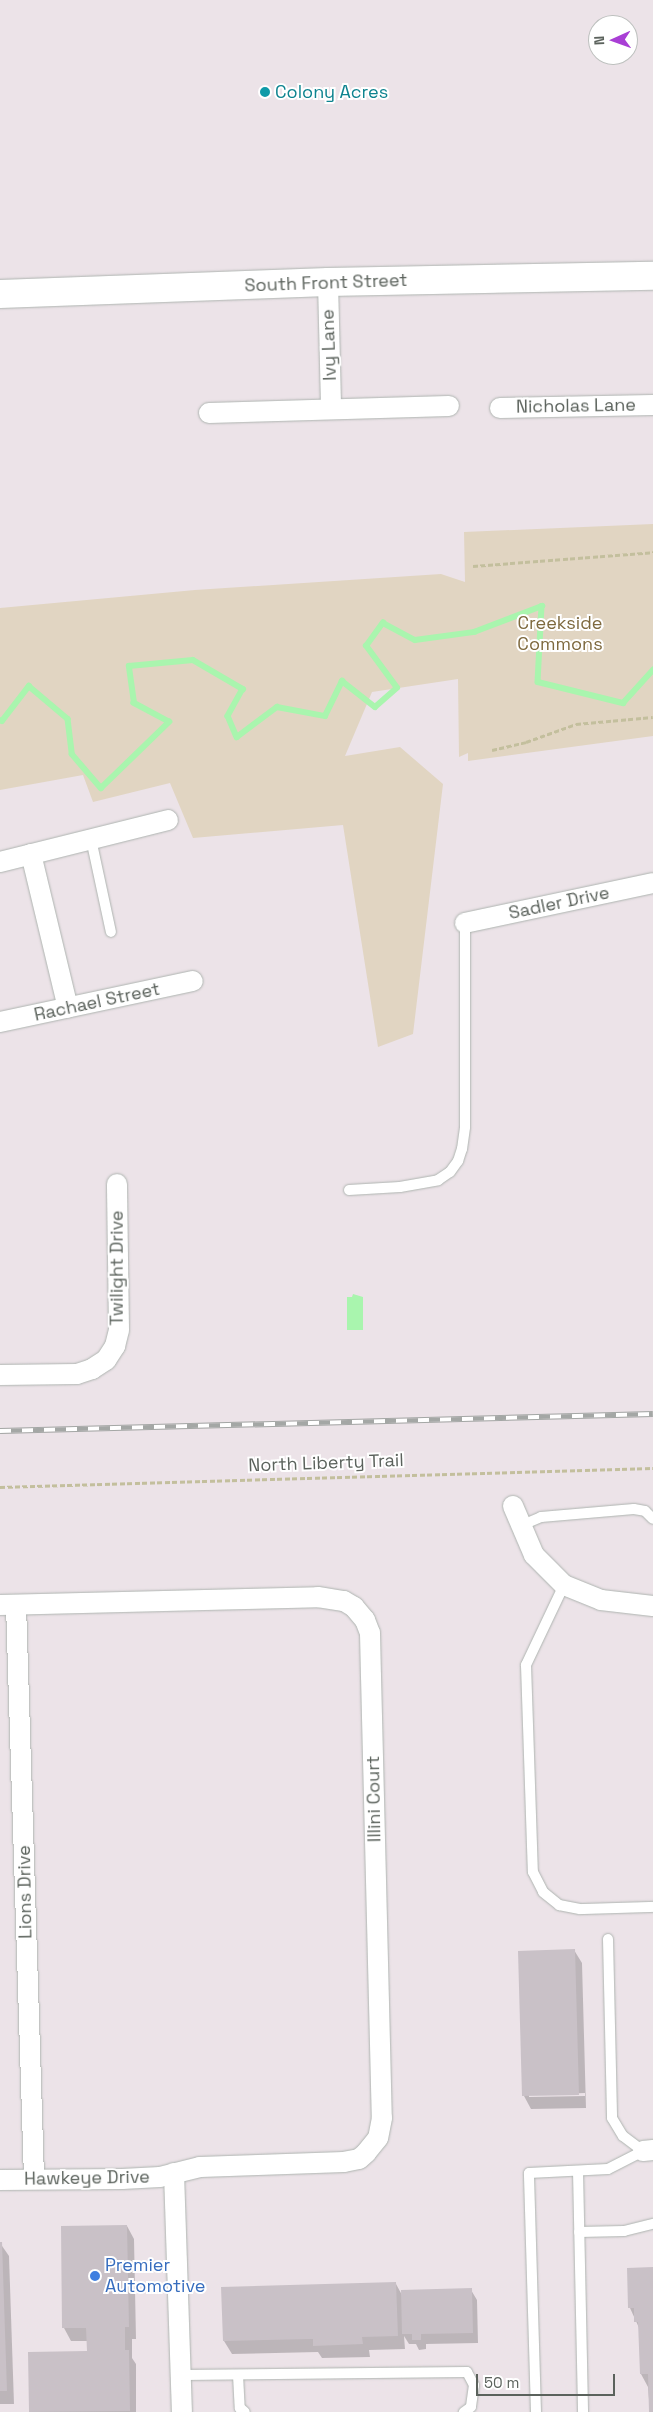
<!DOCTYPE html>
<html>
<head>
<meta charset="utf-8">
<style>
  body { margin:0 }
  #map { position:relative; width:653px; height:2412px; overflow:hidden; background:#ece3e8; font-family:"Space Grotesk",sans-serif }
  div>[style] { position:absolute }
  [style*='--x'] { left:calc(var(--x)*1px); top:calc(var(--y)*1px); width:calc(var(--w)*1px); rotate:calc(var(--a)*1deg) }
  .green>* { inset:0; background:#e1d5c2 }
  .water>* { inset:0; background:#a9f5ae }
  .shadow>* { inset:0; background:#0003 }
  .stream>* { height:5.5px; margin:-2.75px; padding:0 2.75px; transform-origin:2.75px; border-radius:2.75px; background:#a9f5ae }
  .building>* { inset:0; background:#c9c1c7 }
  .path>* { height:3px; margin-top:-1.5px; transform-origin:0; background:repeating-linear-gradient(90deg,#c3bf9d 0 5px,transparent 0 7.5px) }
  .roads { filter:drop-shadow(0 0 1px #aeb4b0) drop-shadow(0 0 1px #aeb4b0) }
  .lane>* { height:10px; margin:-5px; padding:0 5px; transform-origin:5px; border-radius:5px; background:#fff }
  .street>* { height:20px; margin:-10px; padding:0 10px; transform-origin:10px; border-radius:10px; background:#fff }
  .secondary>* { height:28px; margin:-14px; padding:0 14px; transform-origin:14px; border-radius:14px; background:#fff }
  .rail>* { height:5.5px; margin-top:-2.75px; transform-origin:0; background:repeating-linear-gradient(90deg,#fff 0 11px,#a4a7a5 0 22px); box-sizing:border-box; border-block:1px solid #a4a7a5 }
  .dots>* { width:14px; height:14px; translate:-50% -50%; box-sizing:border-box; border:2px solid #fff; border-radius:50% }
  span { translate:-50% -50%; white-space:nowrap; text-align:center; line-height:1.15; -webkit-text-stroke:4px #fff; paint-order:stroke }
  .culture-label { font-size:18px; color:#0d838f }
  .left { translate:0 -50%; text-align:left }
  .street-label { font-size:18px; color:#5b625c }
  .park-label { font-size:18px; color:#7e693e }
  .shop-label { font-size:18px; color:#366cbe }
  .north { position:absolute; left:588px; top:15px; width:50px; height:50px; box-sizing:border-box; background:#fff; border:1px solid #bdc0be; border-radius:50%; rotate:268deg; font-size:14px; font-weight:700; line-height:20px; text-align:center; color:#5b625c }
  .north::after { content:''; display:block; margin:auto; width:18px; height:22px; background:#a93fd5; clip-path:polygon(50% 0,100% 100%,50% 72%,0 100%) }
  .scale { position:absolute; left:476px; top:2374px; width:139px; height:22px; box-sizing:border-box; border:2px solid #5b625c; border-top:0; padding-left:6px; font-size:15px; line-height:18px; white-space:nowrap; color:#5b625c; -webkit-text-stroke:4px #fff; paint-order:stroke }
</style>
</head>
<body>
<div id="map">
  <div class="green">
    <div style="clip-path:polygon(653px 524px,653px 736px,468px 761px,468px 753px,459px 757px,458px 679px,372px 692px,345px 756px,400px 747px,443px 784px,413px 1034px,378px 1047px,343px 825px,193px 838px,170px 783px,93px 802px,83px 775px,0 790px,0 608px,195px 590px,441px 574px,465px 582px,464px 532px)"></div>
  </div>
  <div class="water">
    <div style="clip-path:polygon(353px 1294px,363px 1297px,363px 1330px,347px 1330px,347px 1297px,352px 1297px)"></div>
  </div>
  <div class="shadow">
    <div style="clip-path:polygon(evenodd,574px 1950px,582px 1963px,586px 2108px,531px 2109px,524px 2096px,574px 1950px,585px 2093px,585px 2096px,529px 2097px,529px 2095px,585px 2093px)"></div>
    <div style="clip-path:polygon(127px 2226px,134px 2239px,136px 2339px,132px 2339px,132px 2358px,136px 2364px,136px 2412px,30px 2412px,29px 2353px,88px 2352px,88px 2341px,71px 2341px,64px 2328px)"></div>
    <div style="clip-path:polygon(0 2243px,9px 2256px,14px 2404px,0 2404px)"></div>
    <div style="clip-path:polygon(653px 2268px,653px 2412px,650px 2412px,648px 2387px,641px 2374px,640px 2330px,630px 2308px)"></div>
    <div style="clip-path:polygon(396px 2284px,402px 2295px,471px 2290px,477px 2300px,478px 2343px,426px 2344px,426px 2349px,419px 2350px,416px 2344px,409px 2344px,404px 2336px,405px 2349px,369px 2350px,370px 2357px,322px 2358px,318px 2352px,232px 2354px,224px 2341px)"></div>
  </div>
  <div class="stream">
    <div style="--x:0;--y:720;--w:2;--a:27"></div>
    <div style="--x:2;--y:721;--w:44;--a:-52.4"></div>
    <div style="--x:29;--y:686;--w:51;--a:40.2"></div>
    <div style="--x:68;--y:719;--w:35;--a:83"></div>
    <div style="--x:72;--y:754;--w:45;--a:49.5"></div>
    <div style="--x:101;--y:788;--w:95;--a:-44.1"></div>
    <div style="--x:169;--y:722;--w:40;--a:-152"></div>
    <div style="--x:134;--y:703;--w:37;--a:-98"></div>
    <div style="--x:129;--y:666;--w:64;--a:-5.4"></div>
    <div style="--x:193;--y:660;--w:58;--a:30.1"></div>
    <div style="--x:243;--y:689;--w:31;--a:119"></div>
    <div style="--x:228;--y:716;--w:23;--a:67"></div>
    <div style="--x:237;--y:737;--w:50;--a:-36.9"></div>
    <div style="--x:277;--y:707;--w:49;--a:10.6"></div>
    <div style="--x:325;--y:716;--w:39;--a:-64"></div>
    <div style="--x:342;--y:681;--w:42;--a:38.2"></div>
    <div style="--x:375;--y:707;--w:29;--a:-41"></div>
    <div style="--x:397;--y:688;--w:52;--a:-126.4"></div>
    <div style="--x:366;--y:646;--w:29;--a:-54"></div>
    <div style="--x:383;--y:623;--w:36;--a:28"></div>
    <div style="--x:415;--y:640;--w:60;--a:-7.7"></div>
    <div style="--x:474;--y:632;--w:73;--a:-20.9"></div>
    <div style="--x:542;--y:606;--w:76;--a:93"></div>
    <div style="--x:538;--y:682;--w:88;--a:13.9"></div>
    <div style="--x:623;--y:703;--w:45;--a:-47.7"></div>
  </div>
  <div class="building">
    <div style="clip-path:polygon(575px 1949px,579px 2095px,522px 2096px,518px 1951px)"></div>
    <div style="clip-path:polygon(127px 2225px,129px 2327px,125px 2327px,125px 2350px,129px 2350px,130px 2411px,29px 2412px,28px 2352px,87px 2351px,86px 2328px,62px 2328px,61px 2226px)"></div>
    <div style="clip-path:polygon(0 2242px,2px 2242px,7px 2391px,0 2391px)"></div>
    <div style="clip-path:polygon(653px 2267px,653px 2412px,649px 2412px,648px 2374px,640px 2374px,638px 2322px,634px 2322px,634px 2308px,628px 2308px,627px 2268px)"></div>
    <div style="clip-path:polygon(396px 2282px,398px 2336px,362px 2337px,363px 2344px,313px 2346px,313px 2339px,223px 2341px,221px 2287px)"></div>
    <div style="clip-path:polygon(472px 2288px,473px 2333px,421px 2334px,421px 2340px,412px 2340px,412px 2334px,402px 2334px,401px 2290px)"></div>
  </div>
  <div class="path">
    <div style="--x:473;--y:566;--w:181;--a:-4.4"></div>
    <div style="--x:492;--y:750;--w:35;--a:-13"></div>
    <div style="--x:526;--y:742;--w:53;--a:-19.8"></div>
    <div style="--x:576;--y:724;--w:77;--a:-5.2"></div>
    <div style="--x:0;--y:1487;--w:653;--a:-1.67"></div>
  </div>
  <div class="roads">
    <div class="lane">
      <div style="--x:91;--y:839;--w:95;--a:77.9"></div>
      <div style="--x:349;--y:1190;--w:51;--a:-3.4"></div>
      <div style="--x:400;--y:1187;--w:39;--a:-10"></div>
      <div style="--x:438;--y:1180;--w:14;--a:-34"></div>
      <div style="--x:450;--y:1172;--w:14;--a:-54"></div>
      <div style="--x:458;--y:1161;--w:13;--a:-72"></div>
      <div style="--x:462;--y:1149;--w:22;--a:-82"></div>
      <div style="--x:465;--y:1127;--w:204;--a:-90"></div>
      <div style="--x:520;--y:1526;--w:23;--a:-23"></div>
      <div style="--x:541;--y:1517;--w:93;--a:-4.9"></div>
      <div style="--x:634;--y:1509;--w:11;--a:10"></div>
      <div style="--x:645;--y:1511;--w:11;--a:45"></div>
      <div style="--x:564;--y:1585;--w:89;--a:115.4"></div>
      <div style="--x:526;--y:1665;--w:207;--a:88.1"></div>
      <div style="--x:533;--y:1872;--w:22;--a:63"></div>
      <div style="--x:543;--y:1892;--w:21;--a:39"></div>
      <div style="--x:559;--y:1905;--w:21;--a:11"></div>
      <div style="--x:580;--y:1909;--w:73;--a:-1.6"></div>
      <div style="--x:608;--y:1939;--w:179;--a:88.7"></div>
      <div style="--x:612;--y:2118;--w:21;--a:59"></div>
      <div style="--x:623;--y:2136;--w:25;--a:37"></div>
      <div style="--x:578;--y:2171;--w:241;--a:88.8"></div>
      <div style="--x:579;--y:2232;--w:45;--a:-1.3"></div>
      <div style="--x:624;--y:2231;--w:30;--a:-14"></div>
      <div style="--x:182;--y:2375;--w:285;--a:-0.6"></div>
      <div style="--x:467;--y:2372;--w:15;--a:62"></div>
      <div style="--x:474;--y:2385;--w:22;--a:98"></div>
      <div style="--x:471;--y:2407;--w:9;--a:144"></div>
      <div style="--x:238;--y:2375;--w:33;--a:87"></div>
      <div style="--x:240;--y:2408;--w:6;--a:39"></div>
      <div style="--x:536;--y:2412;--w:239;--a:-91.7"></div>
      <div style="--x:529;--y:2173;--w:79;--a:-2.9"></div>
      <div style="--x:608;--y:2169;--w:39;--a:-27"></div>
    </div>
    <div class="street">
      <div style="--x:328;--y:282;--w:127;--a:88.6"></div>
      <div style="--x:500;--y:408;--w:153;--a:-1.1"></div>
      <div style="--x:209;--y:413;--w:240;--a:-1.7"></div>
      <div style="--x:31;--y:854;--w:158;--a:76.5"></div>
      <div style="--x:0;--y:862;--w:173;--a:-14"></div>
      <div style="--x:465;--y:923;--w:192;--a:-12"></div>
      <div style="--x:0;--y:1022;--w:197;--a:-12"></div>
      <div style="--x:0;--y:1375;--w:77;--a:-0.7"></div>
      <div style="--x:77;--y:1374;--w:16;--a:-18"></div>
      <div style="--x:92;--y:1369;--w:17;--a:-33"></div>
      <div style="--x:106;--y:1360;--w:17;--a:-57"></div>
      <div style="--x:115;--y:1346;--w:16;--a:-76"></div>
      <div style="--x:119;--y:1330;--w:146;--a:-90.8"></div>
      <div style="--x:513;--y:1506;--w:53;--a:66.8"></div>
      <div style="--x:534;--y:1555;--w:42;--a:45"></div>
      <div style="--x:564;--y:1585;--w:40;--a:22"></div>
      <div style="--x:601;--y:1600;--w:52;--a:6.6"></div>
      <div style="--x:0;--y:1605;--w:318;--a:-1.4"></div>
      <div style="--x:318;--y:1597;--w:26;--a:9"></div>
      <div style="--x:344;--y:1601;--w:12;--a:31"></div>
      <div style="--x:354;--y:1607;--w:17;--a:50"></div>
      <div style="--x:365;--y:1620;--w:14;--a:69"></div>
      <div style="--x:370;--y:1633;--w:43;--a:88.7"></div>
      <div style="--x:371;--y:1676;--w:442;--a:88.6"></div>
      <div style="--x:382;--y:2118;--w:20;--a:101"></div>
      <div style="--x:378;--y:2138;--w:19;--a:129"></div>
      <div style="--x:366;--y:2153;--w:9;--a:139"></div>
      <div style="--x:359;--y:2159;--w:15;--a:169"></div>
      <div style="--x:344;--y:2162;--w:144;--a:178"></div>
      <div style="--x:200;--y:2167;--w:41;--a:166"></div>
      <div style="--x:160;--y:2177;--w:38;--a:177"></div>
      <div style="--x:122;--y:2179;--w:122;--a:179.5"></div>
      <div style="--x:16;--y:1605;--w:574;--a:88.2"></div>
      <div style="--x:643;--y:2151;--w:10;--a:-6"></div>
      <div style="--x:174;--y:2173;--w:239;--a:88.1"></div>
    </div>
    <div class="secondary">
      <div style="--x:0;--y:294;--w:328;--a:-2.1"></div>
      <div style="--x:328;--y:282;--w:325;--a:-1.1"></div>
    </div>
  </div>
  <div class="rail">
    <div style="--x:0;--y:1431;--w:653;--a:-1.49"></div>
  </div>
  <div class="dots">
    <div style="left:265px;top:92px;background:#0f9aa8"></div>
    <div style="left:95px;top:2276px;background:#3f7fe0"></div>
  </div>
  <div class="culture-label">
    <span class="left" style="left:275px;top:92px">Colony Acres</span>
  </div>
  <div class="street-label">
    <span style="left:326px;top:283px;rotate:-2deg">South Front Street</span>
    <span style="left:329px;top:345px;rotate:-92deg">Ivy Lane</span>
    <span style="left:576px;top:406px;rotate:-1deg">Nicholas Lane</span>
    <span style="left:559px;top:903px;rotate:-12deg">Sadler Drive</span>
    <span style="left:97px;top:1002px;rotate:-12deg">Rachael Street</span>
    <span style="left:117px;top:1268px;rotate:-90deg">Twilight Drive</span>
    <span style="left:326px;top:1463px;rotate:-2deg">North Liberty Trail</span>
    <span style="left:374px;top:1799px;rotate:-91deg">Illini Court</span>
    <span style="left:25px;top:1892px;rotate:-91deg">Lions Drive</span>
    <span style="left:87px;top:2178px;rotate:-1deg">Hawkeye Drive</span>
  </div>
  <div class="park-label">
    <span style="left:560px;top:634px">Creekside<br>Commons</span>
  </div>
  <div class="shop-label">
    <span class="left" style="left:105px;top:2276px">Premier<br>Automotive</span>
  </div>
  <div class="north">N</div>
  <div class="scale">50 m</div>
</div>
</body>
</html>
